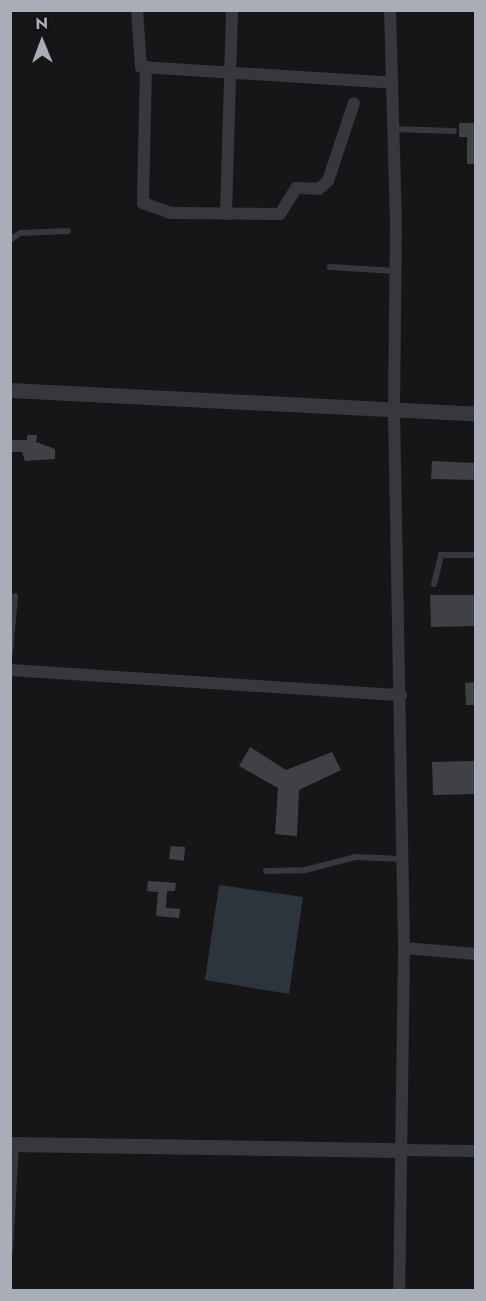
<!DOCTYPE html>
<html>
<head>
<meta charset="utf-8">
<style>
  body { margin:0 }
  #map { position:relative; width:486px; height:1301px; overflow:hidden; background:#161618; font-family:Jost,sans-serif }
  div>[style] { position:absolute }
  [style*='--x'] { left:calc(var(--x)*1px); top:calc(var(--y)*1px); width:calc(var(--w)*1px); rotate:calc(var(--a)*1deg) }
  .water>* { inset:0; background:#2c353c }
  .building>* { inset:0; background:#404145 }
  .service>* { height:6px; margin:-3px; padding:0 3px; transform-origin:3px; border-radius:3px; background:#37383d }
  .minor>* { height:12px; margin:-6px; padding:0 6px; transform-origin:6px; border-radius:6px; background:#37383d }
  .tertiary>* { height:15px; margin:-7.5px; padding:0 7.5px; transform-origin:7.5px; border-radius:7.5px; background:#37383d }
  span { translate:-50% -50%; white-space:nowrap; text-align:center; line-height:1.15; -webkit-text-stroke:4.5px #111113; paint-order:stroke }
  .frame { position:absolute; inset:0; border:12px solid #a8adb8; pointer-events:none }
  .north { position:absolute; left:12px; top:12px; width:60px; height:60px; -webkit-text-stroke:4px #111113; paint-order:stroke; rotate:359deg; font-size:16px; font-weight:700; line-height:24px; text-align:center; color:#a8adb8 }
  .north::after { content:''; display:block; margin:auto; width:21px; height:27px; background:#a8adb8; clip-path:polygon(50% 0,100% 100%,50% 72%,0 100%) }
</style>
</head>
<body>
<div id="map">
  <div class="water">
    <div style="clip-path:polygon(219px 885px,303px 897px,289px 994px,205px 980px)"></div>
  </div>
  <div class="building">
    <div style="clip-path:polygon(459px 123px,476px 123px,476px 164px,467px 164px,467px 137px,459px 137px)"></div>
    <div style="clip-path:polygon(27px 435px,37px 435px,36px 442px,55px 449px,55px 459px,25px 461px,22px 452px,11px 452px,11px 440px,27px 440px)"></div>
    <div style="clip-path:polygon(432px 461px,476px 463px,476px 480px,431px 479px)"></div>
    <div style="clip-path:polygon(430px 595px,476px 595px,476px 626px,431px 627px)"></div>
    <div style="clip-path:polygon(476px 682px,476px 705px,466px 705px,465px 683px)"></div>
    <div style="clip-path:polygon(250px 747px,286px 770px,332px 752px,341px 770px,299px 790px,297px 836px,275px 834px,278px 788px,239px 766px)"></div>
    <div style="clip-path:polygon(476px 761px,476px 794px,433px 795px,432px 762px)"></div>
    <div style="clip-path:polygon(171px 846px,185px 847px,184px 861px,169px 859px)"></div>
    <div style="clip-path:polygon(148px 881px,176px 883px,175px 891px,167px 891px,166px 908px,180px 909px,179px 918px,156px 916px,158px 892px,147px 891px)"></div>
  </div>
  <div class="service">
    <div style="--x:393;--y:129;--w:61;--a:1.9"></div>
    <div style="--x:10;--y:240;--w:12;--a:-35"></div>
    <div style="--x:20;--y:233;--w:48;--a:-2.4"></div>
    <div style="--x:330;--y:267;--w:65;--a:3.5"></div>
    <div style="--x:434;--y:584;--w:30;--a:-76"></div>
    <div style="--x:441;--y:555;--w:35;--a:0"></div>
    <div style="--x:10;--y:653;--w:57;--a:-85"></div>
    <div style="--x:266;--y:871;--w:39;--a:-1"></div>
    <div style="--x:305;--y:870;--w:53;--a:-14.3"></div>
    <div style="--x:356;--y:857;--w:46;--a:2.5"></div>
    <div style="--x:10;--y:1250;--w:106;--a:-86.8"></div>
  </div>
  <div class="minor">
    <div style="--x:137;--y:10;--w:57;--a:86"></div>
    <div style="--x:141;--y:67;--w:252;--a:3.6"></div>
    <div style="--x:390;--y:10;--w:210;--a:88.4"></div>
    <div style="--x:396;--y:220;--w:192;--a:90.6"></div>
    <div style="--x:394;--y:412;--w:536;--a:88.93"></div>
    <div style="--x:404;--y:948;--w:342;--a:90.8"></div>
    <div style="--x:146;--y:67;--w:136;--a:91.3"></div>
    <div style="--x:143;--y:203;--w:29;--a:20"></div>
    <div style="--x:170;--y:213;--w:110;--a:0.5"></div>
    <div style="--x:280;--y:214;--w:31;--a:-58"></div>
    <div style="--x:296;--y:188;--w:23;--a:2"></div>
    <div style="--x:319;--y:189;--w:12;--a:-42"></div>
    <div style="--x:328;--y:181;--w:82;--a:-71.6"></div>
    <div style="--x:226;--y:214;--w:204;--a:-88.3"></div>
    <div style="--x:10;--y:670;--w:392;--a:3.7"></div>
    <div style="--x:404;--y:948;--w:72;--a:4.8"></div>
    <div style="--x:400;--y:1150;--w:76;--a:0.8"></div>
  </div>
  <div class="tertiary">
    <div style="--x:10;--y:390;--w:467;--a:2.9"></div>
    <div style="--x:10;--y:1144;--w:390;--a:0.9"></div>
  </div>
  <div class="frame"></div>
  <div class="north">N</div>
</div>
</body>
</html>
